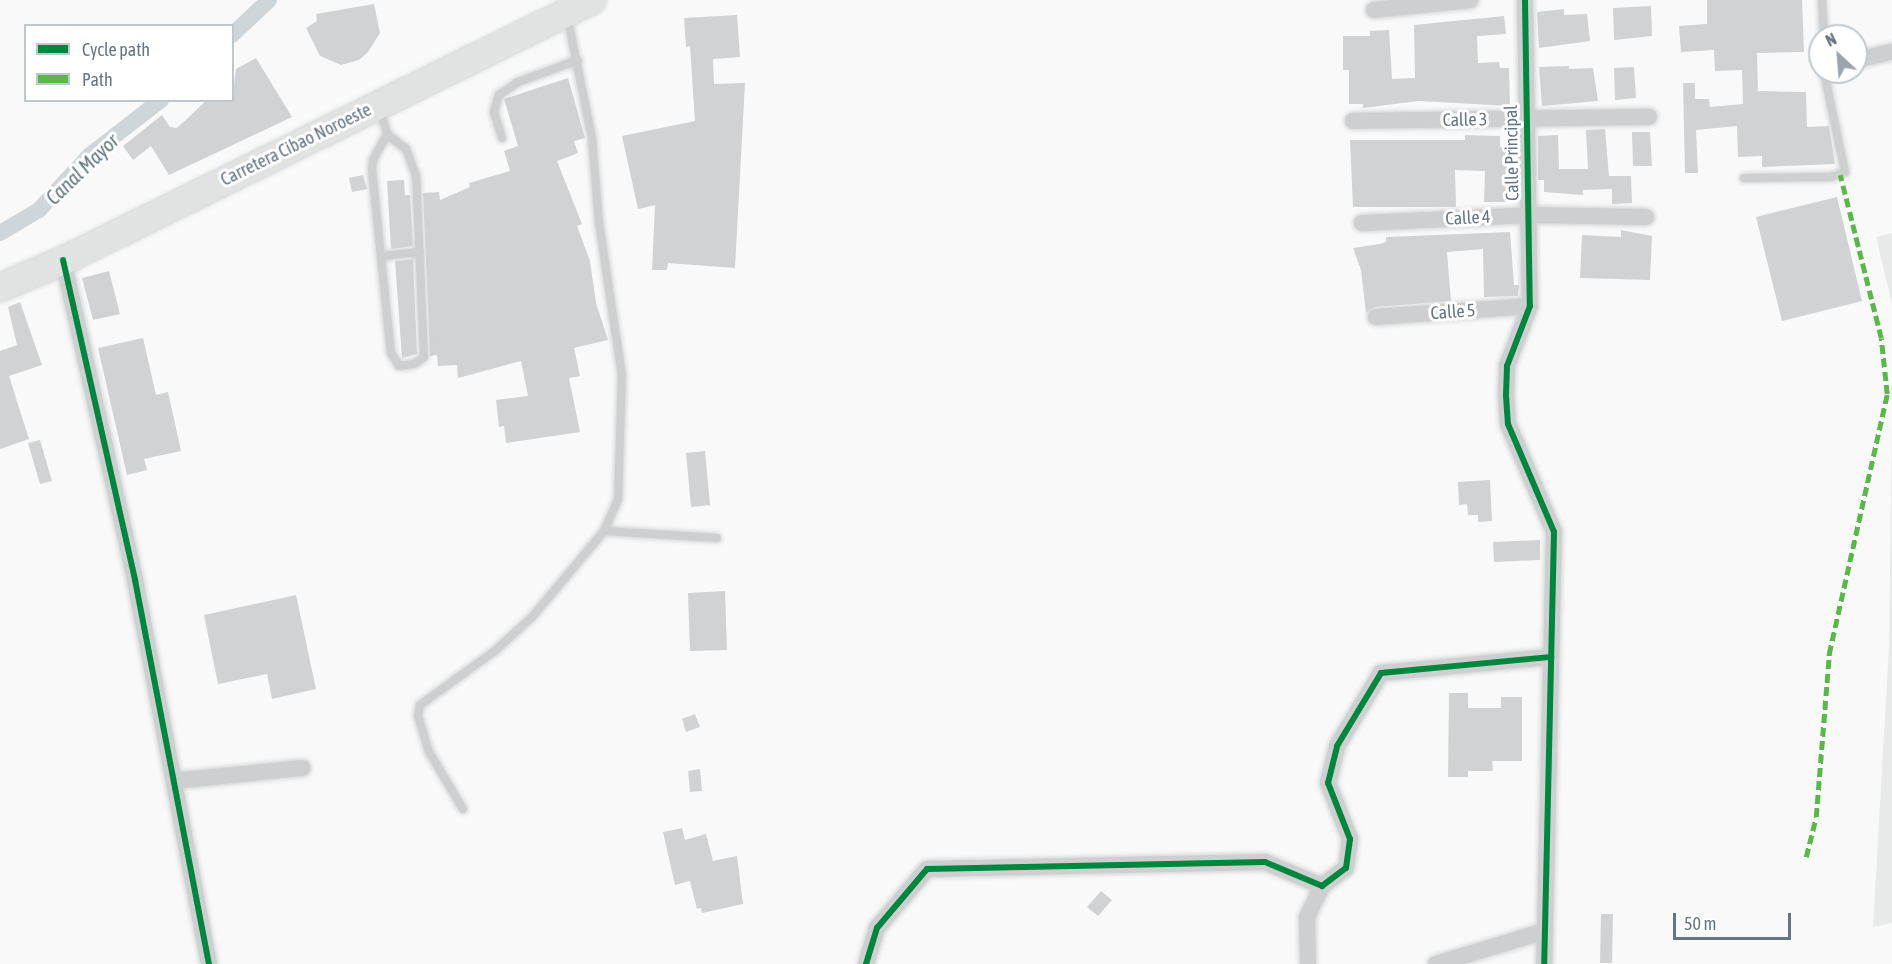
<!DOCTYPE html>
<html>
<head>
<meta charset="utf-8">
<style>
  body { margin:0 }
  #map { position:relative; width:1892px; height:964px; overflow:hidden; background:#f9f9f9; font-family:"Asap Condensed",sans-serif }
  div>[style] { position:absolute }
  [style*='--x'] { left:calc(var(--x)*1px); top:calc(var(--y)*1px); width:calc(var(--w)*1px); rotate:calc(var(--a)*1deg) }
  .built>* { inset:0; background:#e8e9e9 }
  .canal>* { height:16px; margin:-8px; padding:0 8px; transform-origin:8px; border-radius:8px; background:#ced6d9 }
  .building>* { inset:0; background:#d0d2d3 }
  .roads { filter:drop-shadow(0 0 2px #d5d6d7) drop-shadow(0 0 2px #d5d6d7) }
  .service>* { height:8px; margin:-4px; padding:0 4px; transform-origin:4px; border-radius:4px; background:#cecfd0 }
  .minor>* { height:16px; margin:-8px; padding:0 8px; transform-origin:8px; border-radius:8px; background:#cecfd0 }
  .primary>* { height:27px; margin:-13.5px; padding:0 13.5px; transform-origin:13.5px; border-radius:13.5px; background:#e1e2e2 }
  .quiet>* { height:4.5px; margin-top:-2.25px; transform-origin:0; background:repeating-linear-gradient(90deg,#58b947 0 9px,transparent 0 13.5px) }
  .cycleway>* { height:6px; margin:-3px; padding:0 3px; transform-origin:3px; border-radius:3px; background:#00873e }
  span { translate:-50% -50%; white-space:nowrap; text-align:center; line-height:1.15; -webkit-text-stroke:6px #fff; paint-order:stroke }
  .street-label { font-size:18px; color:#657683 }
  .water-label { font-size:20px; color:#60757c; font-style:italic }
  .legend { position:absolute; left:24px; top:24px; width:210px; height:78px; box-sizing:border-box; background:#fff; border:2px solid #c1c8cd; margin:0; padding:8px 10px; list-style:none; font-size:18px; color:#657683 }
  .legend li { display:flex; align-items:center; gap:12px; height:30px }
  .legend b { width:30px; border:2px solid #c1c8cd }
  .north { position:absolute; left:1808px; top:24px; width:60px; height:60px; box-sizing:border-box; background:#fff; border:2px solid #c1c8cd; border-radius:50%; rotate:334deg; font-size:16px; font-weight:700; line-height:24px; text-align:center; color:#657683 }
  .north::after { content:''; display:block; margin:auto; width:21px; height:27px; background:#99a4ac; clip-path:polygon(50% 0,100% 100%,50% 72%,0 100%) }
  .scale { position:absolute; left:1673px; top:913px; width:118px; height:27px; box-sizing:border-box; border:3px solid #657683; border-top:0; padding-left:8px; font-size:18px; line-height:21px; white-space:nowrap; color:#657683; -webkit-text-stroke:4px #fff; paint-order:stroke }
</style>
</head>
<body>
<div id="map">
  <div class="built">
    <div style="clip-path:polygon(1892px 233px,1892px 304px,1876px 237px)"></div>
    <div style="clip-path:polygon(1892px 422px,1892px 923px,1873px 927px,1889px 647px)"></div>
  </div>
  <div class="canal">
    <div style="--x:232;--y:35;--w:51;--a:-43.4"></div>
    <div style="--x:0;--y:233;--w:45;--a:-30.5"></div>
    <div style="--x:39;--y:210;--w:75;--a:-47.2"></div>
    <div style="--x:90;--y:155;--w:90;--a:-37.8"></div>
  </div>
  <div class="building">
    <div style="clip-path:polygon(1707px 0,1802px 0,1804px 52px,1757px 53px,1758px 91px,1806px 92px,1807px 127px,1829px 126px,1835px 164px,1762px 167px,1762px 156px,1738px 157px,1737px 126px,1696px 130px,1698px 173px,1685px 173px,1683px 83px,1695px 83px,1695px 99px,1709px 99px,1710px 107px,1743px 104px,1742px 70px,1715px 71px,1714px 50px,1681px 52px,1679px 26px,1707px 24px)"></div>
    <div style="clip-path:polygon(374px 4px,380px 33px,368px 52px,359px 60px,341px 65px,320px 56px,306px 28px,317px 21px,316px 14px)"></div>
    <div style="clip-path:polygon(1651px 6px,1652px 36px,1614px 40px,1613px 8px)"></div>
    <div style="clip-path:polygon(1564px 9px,1564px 15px,1587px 14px,1590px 41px,1539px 48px,1537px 12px)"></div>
    <div style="clip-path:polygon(737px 15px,740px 57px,713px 59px,714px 84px,745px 83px,735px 268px,668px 263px,667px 270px,652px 270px,655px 205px,638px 209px,622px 136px,695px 121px,690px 46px,686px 47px,684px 18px)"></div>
    <div style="clip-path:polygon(1504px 16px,1506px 34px,1477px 36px,1478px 63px,1499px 62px,1500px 68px,1509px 68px,1510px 106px,1419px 101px,1363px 108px,1363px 104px,1349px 104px,1349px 70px,1343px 70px,1343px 36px,1370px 36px,1370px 31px,1389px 30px,1392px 79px,1415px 78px,1414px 25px)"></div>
    <div style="clip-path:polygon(256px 58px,292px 117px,169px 175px,151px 146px,133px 160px,123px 146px,162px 115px,170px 127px,177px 128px,207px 100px,232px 100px,236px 69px)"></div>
    <div style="clip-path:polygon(1569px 66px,1569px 69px,1593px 68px,1598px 101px,1542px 106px,1539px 67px)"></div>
    <div style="clip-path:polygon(1634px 67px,1636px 98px,1615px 100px,1614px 68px)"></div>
    <div style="clip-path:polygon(568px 78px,585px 138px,574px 141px,578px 153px,557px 161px,582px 224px,577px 226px,590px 261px,596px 303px,608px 340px,574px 348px,580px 376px,569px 378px,580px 432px,506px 443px,504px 426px,499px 427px,496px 400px,528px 396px,521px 361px,458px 378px,457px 365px,438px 366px,437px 355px,430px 356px,423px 193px,439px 192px,440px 200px,470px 187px,469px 183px,510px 171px,504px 151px,518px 146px,504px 99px)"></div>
    <div style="clip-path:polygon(1605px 129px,1609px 176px,1631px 176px,1632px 203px,1612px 204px,1612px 189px,1583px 190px,1583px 195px,1544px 192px,1544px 180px,1538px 180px,1538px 136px,1558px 135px,1559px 169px,1588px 169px,1586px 130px)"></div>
    <div style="clip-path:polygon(1632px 132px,1650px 132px,1652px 166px,1633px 166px)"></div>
    <div style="clip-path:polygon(1465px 135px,1500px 136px,1500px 147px,1510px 148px,1509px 202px,1484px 202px,1485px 171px,1455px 170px,1456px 207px,1353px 207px,1350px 140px,1465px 140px)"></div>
    <div style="clip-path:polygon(363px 175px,367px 189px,352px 192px,349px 178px)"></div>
    <div style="clip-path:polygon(404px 180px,405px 195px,410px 195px,413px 246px,391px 249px,387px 181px)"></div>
    <div style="clip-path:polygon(1837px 197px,1862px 301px,1782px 321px,1756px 217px)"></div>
    <div style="clip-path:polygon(1621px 230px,1652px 236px,1650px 280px,1580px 278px,1582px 235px,1621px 237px)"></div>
    <div style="clip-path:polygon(1510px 232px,1514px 285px,1519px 285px,1518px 296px,1484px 297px,1483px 249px,1447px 252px,1451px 301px,1375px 307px,1366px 313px,1361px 270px,1353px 248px,1380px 244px,1386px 242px,1386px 237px)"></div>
    <div style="clip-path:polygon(413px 259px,417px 354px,402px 358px,395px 261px)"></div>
    <div style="clip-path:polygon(109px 271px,120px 314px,93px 320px,82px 278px)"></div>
    <div style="clip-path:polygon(20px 302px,42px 365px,9px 376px,29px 439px,0 449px,0 351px,17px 345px,8px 307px)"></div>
    <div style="clip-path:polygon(143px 338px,156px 395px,168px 392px,181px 451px,144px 459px,147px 470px,127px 475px,98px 348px)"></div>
    <div style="clip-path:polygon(40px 440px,52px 481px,40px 484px,28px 443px)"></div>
    <div style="clip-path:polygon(705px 451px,710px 505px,691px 507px,686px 453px)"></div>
    <div style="clip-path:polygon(1490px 480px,1492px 521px,1478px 522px,1478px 515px,1468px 515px,1467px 504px,1459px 505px,1458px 482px)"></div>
    <div style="clip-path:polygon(1540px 540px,1540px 560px,1494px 562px,1493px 542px)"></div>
    <div style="clip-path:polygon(725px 591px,727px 650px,690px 651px,688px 593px)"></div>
    <div style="clip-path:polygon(296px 595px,316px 689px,272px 699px,267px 674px,218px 684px,204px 615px)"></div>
    <div style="clip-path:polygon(1449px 693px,1468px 693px,1468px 708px,1501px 708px,1501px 697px,1522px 697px,1522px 761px,1492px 761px,1493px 771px,1468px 771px,1468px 777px,1448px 777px)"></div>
    <div style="clip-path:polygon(695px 714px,700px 727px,686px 732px,682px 719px)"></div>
    <div style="clip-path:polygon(700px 769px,702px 791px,690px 792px,688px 771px)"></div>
    <div style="clip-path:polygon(682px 828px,685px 840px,706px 834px,713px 861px,737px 856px,743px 904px,702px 913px,701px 908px,697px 909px,690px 881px,675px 885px,663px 832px)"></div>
    <div style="clip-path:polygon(1101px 891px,1112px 900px,1098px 916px,1087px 907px)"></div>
    <div style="clip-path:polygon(1601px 914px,1613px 914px,1612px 963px,1600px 963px)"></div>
  </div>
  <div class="roads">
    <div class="service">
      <div style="--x:1822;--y:0;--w:36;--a:87"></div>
      <div style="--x:379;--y:107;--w:28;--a:73"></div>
      <div style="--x:387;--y:134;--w:30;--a:118"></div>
      <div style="--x:373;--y:160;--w:10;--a:96"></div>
      <div style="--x:372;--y:170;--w:184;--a:84.1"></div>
      <div style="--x:391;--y:353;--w:15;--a:58"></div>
      <div style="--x:399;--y:366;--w:15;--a:-8"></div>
      <div style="--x:414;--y:364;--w:12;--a:-35"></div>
      <div style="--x:424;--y:357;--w:181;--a:-92.5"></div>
      <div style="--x:416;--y:176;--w:29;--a:-110"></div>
      <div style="--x:406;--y:149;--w:24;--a:-142"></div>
      <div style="--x:502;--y:138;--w:27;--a:-107"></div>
      <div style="--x:494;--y:112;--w:18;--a:-74"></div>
      <div style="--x:499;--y:95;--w:23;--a:-34"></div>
      <div style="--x:518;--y:82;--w:64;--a:-20.1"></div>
      <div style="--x:1744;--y:178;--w:87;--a:-0.7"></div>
      <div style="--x:1831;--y:177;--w:15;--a:-20"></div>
      <div style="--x:1845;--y:172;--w:102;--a:-101.9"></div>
      <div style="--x:382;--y:256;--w:38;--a:-6"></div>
      <div style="--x:604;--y:531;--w:113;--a:3.5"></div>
      <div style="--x:463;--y:809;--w:66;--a:-120.8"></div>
      <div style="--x:429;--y:752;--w:38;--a:-107"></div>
      <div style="--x:418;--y:716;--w:11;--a:-80"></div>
      <div style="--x:420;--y:705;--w:94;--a:-35.9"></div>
      <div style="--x:496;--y:650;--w:50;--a:-42.6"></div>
      <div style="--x:533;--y:616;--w:111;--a:-50.1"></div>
      <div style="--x:604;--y:531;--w:34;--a:-66"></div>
      <div style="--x:618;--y:500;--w:124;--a:-88.2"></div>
      <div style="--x:622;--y:376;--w:155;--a:-98.5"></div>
      <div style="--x:599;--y:223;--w:85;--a:-94.7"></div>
      <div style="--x:592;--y:138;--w:126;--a:-101.5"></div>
    </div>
    <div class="minor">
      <div style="--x:1525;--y:0;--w:306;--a:89.1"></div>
      <div style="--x:1530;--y:306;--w:64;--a:111"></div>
      <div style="--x:1507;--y:366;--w:30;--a:92"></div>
      <div style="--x:1506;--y:396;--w:28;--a:86"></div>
      <div style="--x:1508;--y:424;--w:117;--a:66.9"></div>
      <div style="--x:1554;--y:532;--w:432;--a:91.3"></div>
      <div style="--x:1374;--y:10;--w:97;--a:-5.9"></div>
      <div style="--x:1856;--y:60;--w:37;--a:-13"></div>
      <div style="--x:1353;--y:121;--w:296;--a:-0.8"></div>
      <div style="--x:1362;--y:223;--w:167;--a:-2.7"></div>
      <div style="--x:1529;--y:215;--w:117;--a:1"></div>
      <div style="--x:63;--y:260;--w:328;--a:77.3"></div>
      <div style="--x:135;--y:580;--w:391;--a:79.1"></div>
      <div style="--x:1376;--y:317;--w:154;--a:-4.1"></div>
      <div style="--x:174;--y:781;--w:129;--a:-5.8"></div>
      <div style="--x:866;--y:964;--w:38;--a:-73"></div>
      <div style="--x:877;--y:928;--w:77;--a:-49.7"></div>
      <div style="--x:927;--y:869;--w:338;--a:-1.2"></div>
      <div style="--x:1265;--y:862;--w:62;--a:22.8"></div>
      <div style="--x:1322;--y:886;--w:30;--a:-37"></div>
      <div style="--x:1346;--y:868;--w:29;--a:-82"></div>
      <div style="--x:1350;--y:839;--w:60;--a:-111.4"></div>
      <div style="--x:1328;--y:783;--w:38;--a:-76"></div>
      <div style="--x:1337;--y:746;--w:85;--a:-58.9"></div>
      <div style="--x:1381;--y:673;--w:171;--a:-5.4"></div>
      <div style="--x:1308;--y:964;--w:47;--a:-91.2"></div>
      <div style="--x:1307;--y:917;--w:34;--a:-64"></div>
      <div style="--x:1436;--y:964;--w:114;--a:-16.8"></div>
    </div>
    <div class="primary">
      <div style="--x:0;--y:287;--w:69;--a:-23.2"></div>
      <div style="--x:63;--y:260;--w:589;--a:-26.22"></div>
    </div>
  </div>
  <div class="quiet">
    <div style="--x:1806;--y:857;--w:41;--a:-76"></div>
    <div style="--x:1816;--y:817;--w:164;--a:-85.4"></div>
    <div style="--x:1829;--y:654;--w:266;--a:-77.4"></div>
    <div style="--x:1887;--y:394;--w:56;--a:-96.1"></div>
    <div style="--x:1881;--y:338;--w:168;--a:-104.1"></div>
  </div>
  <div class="cycleway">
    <div style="--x:1525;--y:0;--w:306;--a:89.1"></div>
    <div style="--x:1530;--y:306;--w:64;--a:111"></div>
    <div style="--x:1507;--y:366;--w:30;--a:92"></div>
    <div style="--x:1506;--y:396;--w:28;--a:86"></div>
    <div style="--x:1508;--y:424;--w:117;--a:66.9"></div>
    <div style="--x:1554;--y:532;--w:432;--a:91.3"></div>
    <div style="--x:63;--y:260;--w:328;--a:77.3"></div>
    <div style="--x:135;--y:580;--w:391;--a:79.1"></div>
    <div style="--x:866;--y:964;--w:38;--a:-73"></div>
    <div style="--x:877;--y:928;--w:77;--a:-49.7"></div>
    <div style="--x:927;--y:869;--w:338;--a:-1.2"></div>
    <div style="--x:1265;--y:862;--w:62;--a:22.8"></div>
    <div style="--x:1322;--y:886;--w:30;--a:-37"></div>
    <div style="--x:1346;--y:868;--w:29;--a:-82"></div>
    <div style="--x:1350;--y:839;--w:60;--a:-111.4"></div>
    <div style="--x:1328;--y:783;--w:38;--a:-76"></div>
    <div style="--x:1337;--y:746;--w:85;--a:-58.9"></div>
    <div style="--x:1381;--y:673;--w:171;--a:-5.4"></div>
  </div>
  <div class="street-label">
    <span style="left:1465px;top:120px;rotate:-1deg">Calle 3</span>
    <span style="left:296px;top:145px;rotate:-26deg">Carretera Cibao Noroeste</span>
    <span style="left:1512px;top:153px;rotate:-91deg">Calle Principal</span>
    <span style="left:1468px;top:218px;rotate:-3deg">Calle 4</span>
    <span style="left:1453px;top:312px;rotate:-4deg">Calle 5</span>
  </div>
  <div class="water-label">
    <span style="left:82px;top:169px;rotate:-44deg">Canal Mayor</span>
  </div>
  <ul class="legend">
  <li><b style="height:8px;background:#00873e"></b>Cycle path</li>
  <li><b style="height:8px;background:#58b947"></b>Path</li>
  </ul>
  <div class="north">N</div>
  <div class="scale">50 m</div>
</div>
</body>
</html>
